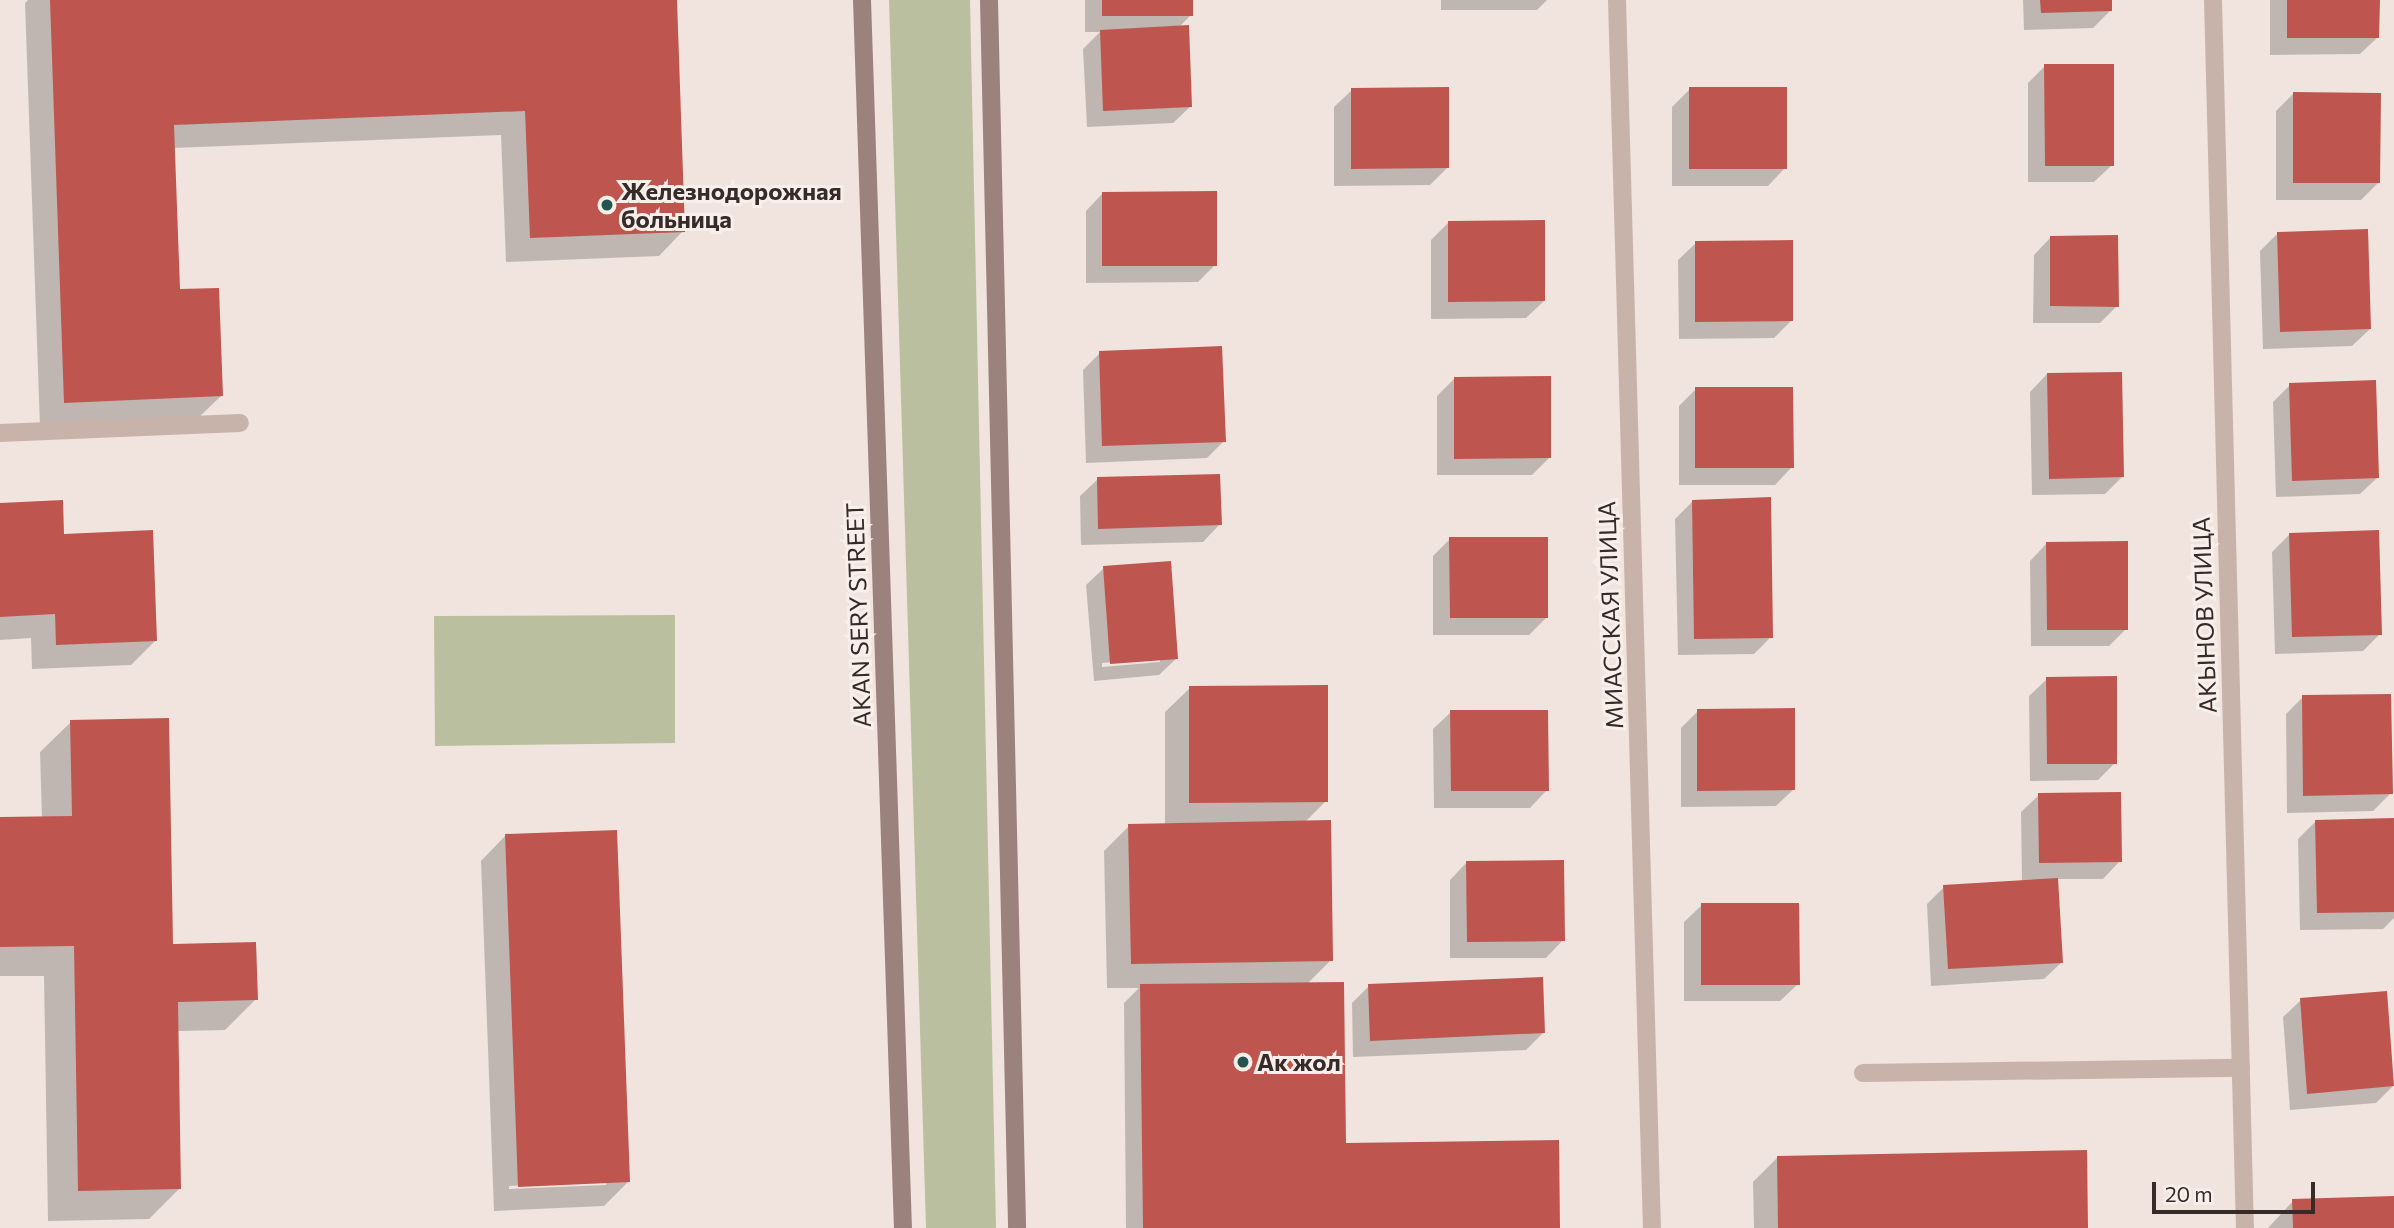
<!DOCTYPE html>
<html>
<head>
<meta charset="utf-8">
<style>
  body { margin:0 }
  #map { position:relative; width:2394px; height:1228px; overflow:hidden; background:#f1e4de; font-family:Commissioner,sans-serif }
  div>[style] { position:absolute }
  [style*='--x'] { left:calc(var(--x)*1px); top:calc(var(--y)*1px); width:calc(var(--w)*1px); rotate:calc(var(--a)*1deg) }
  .green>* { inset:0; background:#babf9f }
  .shadow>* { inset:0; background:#0003 }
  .building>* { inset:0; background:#be564f }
  .lane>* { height:18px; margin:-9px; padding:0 9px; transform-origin:9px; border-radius:9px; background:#c8b3aa }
  .street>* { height:18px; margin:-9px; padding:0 9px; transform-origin:9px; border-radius:9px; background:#c8b3aa }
  .secondary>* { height:18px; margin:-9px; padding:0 9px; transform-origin:9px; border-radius:9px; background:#9c827c }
  .dots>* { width:19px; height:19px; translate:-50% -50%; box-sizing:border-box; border:4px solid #f9efea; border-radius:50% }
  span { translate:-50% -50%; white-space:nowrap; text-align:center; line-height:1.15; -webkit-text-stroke:6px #f9efea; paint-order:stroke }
  .poi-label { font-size:24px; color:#362b29; font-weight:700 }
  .left { translate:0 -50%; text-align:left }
  .street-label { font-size:24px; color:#362b29 }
  .scale { position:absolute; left:2152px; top:1182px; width:163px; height:32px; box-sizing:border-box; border:4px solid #362b29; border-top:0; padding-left:9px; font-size:21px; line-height:24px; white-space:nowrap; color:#362b29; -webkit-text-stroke:5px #f9efea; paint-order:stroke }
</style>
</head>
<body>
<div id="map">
  <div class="green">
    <div style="clip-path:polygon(889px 0,970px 0,996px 1228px,926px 1228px)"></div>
    <div style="clip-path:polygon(675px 615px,675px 743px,435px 746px,434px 616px)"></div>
  </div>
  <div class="shadow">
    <div style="clip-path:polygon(28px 0,675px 0,683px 231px,659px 256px,506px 262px,501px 135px,173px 148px,178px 291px,221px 396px,196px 420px,40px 427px,25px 3px)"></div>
    <div style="clip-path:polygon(1085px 0,1191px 0,1191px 15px,1179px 27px,1191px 106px,1173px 123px,1087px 127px,1083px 49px,1100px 32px,1085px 32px)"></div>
    <div style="clip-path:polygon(1441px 0,1547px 0,1537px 10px,1441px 10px)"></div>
    <div style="clip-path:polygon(2023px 0,2110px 0,2110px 11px,2093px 28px,2024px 30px)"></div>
    <div style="clip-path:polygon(2270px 0,2378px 0,2378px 37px,2360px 54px,2270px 55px)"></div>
    <div style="clip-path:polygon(2045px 66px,2112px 165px,2094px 182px,2028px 182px,2028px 83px)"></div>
    <div style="clip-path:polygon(1690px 89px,1785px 168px,1768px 186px,1672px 186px,1672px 107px)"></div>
    <div style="clip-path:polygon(1352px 90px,1447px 168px,1430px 185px,1334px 186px,1334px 107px)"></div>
    <div style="clip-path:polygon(2293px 94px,2379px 182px,2361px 200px,2276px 200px,2276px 111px)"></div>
    <div style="clip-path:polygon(1103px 193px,1215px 265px,1198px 282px,1086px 283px,1086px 211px)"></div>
    <div style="clip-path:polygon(1449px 222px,1544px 301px,1526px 318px,1431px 319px,1431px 240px)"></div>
    <div style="clip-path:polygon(2277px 234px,2370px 329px,2352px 346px,2263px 349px,2260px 251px)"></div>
    <div style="clip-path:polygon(2051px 237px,2117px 306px,2100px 323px,2033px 323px,2034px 255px)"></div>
    <div style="clip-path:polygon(1696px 243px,1791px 321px,1774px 338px,1679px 339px,1678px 260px)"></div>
    <div style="clip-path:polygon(1100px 353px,1224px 441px,1207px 458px,1086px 463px,1083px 370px)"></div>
    <div style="clip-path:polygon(2047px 374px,2123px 476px,2105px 494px,2032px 495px,2030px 392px)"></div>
    <div style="clip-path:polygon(1454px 379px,1550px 457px,1532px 475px,1437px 475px,1437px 396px)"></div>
    <div style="clip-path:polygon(2290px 385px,2378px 477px,2360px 494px,2276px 497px,2273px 402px)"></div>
    <div style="clip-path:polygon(1696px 389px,1792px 467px,1775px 485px,1679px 485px,1679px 406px)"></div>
    <div style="clip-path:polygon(1098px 479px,1220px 524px,1203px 542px,1081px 545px,1080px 496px)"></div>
    <div style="clip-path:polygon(1693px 501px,1771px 637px,1754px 654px,1678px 655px,1675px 519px)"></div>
    <div style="clip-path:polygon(0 505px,62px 535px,156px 640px,131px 665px,32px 669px,31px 638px,0 640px)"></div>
    <div style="clip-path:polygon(2289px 535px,2380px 634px,2363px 651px,2275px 654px,2272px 552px)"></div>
    <div style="clip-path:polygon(1450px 539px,1546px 618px,1529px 635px,1433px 635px,1433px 556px)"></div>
    <div style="clip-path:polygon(2047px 543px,2126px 629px,2109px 646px,2031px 646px,2030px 561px)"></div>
    <div style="clip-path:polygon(evenodd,1104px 568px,1177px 658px,1159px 675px,1094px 681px,1086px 585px,1104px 568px,1160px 658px,1160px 662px,1102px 667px,1102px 663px,1160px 658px)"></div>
    <div style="clip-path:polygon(2047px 679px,2115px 763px,2098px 780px,2030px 781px,2029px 696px)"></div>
    <div style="clip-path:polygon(1190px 688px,1326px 801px,1305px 822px,1331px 960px,1307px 984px,1344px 1145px,1558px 1228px,1126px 1228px,1124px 1003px,1139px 988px,1107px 988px,1104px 851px,1129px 826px,1165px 825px,1165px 712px)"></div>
    <div style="clip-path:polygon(2303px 697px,2391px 793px,2373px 811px,2287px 813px,2286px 714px)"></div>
    <div style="clip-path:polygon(1698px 711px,1794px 789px,1776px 806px,1681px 807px,1681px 728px)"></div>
    <div style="clip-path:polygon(1451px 712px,1547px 790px,1530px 808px,1434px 808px,1433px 729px)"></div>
    <div style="clip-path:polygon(71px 722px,172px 946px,256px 999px,225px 1030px,177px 1031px,180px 1188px,149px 1219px,48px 1221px,44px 976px,0 976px,0 819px,42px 819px,40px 752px)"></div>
    <div style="clip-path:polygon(2039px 795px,2120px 861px,2103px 879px,2057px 879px,2062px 962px,2044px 979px,1931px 986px,1927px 904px,1944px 887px,2022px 882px,2021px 812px)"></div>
    <div style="clip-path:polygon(2394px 820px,2394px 918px,2383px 929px,2300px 930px,2298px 839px,2315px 822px)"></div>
    <div style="clip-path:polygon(evenodd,505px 836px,629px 1181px,604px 1206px,494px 1211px,481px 861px,505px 836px,606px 1181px,606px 1185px,509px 1189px,509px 1186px,606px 1181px)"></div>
    <div style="clip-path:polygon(1467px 862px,1563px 940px,1546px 958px,1450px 958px,1450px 880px)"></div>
    <div style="clip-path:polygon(1702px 905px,1798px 984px,1780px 1001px,1684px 1001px,1684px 922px)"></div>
    <div style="clip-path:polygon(1369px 986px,1543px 1033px,1526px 1050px,1353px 1057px,1352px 1003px)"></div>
    <div style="clip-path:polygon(2301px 1000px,2393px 1086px,2376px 1103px,2290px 1110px,2283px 1017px)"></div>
    <div style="clip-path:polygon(1778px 1157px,2086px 1228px,1754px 1228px,1753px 1182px)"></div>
    <div style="clip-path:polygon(2394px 1198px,2394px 1228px,2268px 1228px,2293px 1201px)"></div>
  </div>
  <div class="building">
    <div style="clip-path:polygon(50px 0,677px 0,685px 232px,530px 238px,525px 111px,174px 125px,180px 289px,219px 288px,223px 396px,64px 403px)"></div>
    <div style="clip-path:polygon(1102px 0,1193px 0,1193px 16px,1102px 16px)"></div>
    <div style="clip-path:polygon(2040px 0,2112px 0,2112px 11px,2041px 13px)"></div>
    <div style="clip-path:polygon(2287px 0,2380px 0,2379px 38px,2287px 38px)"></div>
    <div style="clip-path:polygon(1189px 25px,1192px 107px,1103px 111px,1100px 30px)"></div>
    <div style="clip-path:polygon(2044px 64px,2114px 64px,2114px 166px,2045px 166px)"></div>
    <div style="clip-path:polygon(1449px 87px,1449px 168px,1351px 169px,1351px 88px)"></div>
    <div style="clip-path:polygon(1689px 87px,1787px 87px,1787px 169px,1689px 169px)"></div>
    <div style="clip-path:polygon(2293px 92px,2381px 93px,2380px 183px,2293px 183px)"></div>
    <div style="clip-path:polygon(1217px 191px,1217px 266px,1102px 266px,1102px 192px)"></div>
    <div style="clip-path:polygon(1545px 220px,1545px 301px,1448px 302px,1448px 221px)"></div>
    <div style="clip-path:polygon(2368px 229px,2371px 329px,2280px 332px,2277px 232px)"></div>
    <div style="clip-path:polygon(2118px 235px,2119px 307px,2050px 306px,2050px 236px)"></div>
    <div style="clip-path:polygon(1793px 240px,1793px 321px,1695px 322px,1695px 241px)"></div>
    <div style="clip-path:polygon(1222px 346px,1226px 442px,1102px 446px,1099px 351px)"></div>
    <div style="clip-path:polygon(2122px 372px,2124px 477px,2049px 479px,2047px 373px)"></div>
    <div style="clip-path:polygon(1551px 376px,1551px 458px,1454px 459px,1454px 377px)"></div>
    <div style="clip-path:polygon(2376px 380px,2379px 478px,2292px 481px,2289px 383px)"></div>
    <div style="clip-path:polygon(1695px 387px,1793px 387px,1794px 468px,1695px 468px)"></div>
    <div style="clip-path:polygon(1220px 474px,1222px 525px,1098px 529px,1097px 477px)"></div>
    <div style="clip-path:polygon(1771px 497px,1773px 638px,1694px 639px,1692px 500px)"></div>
    <div style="clip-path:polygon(63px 500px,64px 534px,153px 530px,157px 641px,56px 645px,55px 614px,0 617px,0 503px)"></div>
    <div style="clip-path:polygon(2379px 530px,2382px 635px,2292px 637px,2289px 533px)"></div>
    <div style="clip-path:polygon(1449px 537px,1548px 537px,1548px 618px,1450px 618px)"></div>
    <div style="clip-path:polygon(2128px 541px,2128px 630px,2047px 630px,2046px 542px)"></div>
    <div style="clip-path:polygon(1171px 561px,1178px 659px,1110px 664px,1103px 566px)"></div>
    <div style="clip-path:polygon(2117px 676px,2117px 764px,2047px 764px,2046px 677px)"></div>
    <div style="clip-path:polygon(1328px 685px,1328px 802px,1189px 803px,1189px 686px)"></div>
    <div style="clip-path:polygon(2391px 694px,2393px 794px,2303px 796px,2302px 695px)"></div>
    <div style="clip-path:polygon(1795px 708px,1795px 790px,1697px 791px,1697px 709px)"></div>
    <div style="clip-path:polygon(1450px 710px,1548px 710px,1549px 791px,1451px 791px)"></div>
    <div style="clip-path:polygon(169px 718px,173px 944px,256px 942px,258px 1000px,178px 1002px,181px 1189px,78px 1191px,74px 946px,0 947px,0 817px,72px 816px,70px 720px)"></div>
    <div style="clip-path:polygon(2121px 792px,2122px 862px,2039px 863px,2038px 793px)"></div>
    <div style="clip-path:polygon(2394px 818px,2394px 912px,2317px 913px,2315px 820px)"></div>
    <div style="clip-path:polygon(1331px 820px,1333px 961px,1131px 964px,1128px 824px)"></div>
    <div style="clip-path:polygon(617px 830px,630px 1182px,518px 1187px,505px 834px)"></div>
    <div style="clip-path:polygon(1564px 860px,1565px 941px,1467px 942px,1466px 861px)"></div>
    <div style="clip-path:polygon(2058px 878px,2063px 963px,1948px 969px,1943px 885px)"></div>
    <div style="clip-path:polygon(1701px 903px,1799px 903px,1800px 985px,1701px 985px)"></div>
    <div style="clip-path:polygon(1543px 977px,1545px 1033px,1370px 1041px,1368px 984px)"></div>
    <div style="clip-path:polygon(1344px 982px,1346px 1143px,1559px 1140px,1560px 1228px,1143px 1228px,1140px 984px)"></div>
    <div style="clip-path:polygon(2387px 991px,2394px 1086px,2307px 1094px,2300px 998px)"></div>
    <div style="clip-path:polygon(2087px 1150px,2088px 1228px,1778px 1228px,1777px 1156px)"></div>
    <div style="clip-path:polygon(2394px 1196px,2394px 1228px,2293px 1228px,2292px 1199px)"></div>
  </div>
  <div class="lane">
    <div style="--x:0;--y:433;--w:240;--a:-2.4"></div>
  </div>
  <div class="street">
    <div style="--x:1617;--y:0;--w:1228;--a:88.37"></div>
    <div style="--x:2213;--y:0;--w:1228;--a:88.51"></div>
    <div style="--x:1863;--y:1073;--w:378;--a:-0.8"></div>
  </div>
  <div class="secondary">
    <div style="--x:862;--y:0;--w:1229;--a:88.09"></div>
    <div style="--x:989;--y:0;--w:1228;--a:88.69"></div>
  </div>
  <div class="dots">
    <div style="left:607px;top:205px;background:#22554f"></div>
    <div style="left:1243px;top:1062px;background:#22554f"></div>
  </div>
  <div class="poi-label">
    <span class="left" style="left:621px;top:205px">Железнодорожная<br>больница</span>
    <span class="left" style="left:1257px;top:1062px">Ак жол</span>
  </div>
  <div class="street-label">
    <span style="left:858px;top:615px;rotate:-92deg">AKAN SERY STREET</span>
    <span style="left:1610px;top:615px;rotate:-92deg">МИАССКАЯ УЛИЦА</span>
    <span style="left:2204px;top:615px;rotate:-92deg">АКЫНОВ УЛИЦА</span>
  </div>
  <div class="scale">20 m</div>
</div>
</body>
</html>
